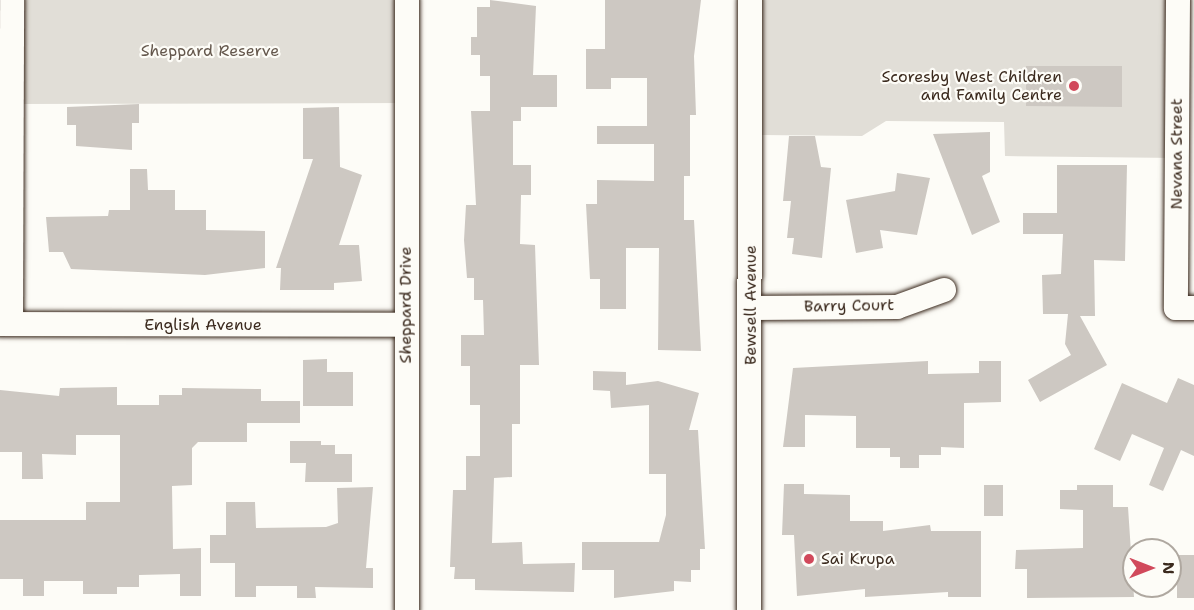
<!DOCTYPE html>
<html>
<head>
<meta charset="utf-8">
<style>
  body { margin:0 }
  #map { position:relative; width:1194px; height:610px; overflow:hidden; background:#fdfcf7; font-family:"Shantell Sans",sans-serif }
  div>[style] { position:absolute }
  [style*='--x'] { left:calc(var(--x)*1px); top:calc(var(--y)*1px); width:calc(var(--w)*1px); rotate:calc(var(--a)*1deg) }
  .green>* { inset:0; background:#e1ded7 }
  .building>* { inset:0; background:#cdc8c2 }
  .roads { filter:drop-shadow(0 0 2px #3b2a1e) drop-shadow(0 0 2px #3b2a1e) }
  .street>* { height:24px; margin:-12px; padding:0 12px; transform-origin:12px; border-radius:12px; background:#fdfcf7 }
  .dots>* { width:16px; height:16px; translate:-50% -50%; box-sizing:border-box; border:3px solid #fdfcf7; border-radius:50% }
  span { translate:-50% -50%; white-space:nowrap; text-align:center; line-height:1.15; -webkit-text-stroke:4.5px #fdfcf7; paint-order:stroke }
  .park-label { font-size:16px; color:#64574c }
  .poi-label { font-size:16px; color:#3b2a1e }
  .right { translate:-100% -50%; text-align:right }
  .left { translate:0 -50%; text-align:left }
  .street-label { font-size:16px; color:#3b2a1e }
  .north { position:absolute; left:1122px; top:538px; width:60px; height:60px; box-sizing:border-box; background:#fdfcf7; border:2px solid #afa8a0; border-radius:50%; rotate:90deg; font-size:16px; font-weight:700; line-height:24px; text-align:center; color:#3b2a1e }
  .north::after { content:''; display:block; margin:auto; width:21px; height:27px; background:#d1495b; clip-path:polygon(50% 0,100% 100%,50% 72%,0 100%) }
</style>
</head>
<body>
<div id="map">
  <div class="green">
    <div style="clip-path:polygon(12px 0,407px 0,407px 103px,12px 104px)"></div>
    <div style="clip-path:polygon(750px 0,1178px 0,1177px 158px,1005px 156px,1004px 122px,886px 121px,862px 136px,751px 135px)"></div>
  </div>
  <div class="building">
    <div style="clip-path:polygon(490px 0,536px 6px,533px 75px,557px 75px,557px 107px,521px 107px,521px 121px,513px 121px,513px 165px,531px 165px,531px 195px,521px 195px,520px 244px,535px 245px,539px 365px,520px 365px,520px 424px,512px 424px,512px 477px,494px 478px,492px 543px,522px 542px,523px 564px,575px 563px,574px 592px,475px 590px,475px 579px,454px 579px,455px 567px,450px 567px,453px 490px,466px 490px,466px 456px,480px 456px,480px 405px,470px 405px,470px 366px,461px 366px,461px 335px,484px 335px,483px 300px,474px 300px,474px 278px,467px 278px,464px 240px,466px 205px,476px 205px,471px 111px,490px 111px,490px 76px,480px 76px,480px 55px,471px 55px,471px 37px,477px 37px,477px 7px,490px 7px)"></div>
    <div style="clip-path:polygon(605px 0,701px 0,694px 56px,696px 115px,690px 115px,690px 176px,684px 176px,684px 220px,694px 220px,701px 351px,658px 350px,659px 248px,626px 248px,626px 309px,600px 309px,600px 279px,590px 279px,586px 204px,597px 204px,597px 180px,654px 181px,654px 144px,597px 144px,597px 126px,647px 126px,647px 78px,611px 78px,611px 89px,586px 89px,586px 49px,605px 49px)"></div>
    <div style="clip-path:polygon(1026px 66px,1122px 66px,1122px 107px,1026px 106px)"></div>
    <div style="clip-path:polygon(139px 104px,139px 123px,132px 123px,132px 150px,76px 146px,76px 125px,67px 125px,67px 107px)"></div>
    <div style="clip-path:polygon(339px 107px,340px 167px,362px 175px,339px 245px,359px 245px,362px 281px,334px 283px,334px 290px,280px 290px,281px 268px,276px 268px,313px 159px,303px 159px,303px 108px)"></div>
    <div style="clip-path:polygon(990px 132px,990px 172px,982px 176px,1000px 222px,972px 235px,933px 134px)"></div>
    <div style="clip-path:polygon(789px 136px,815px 136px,821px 167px,831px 168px,822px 258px,792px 254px,794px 238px,787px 238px,791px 201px,783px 201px)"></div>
    <div style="clip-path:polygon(1057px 165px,1127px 165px,1125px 261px,1094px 260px,1095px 316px,1080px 316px,1107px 365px,1040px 402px,1028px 380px,1071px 355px,1065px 344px,1068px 314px,1043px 314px,1042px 275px,1061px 274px,1063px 234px,1023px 234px,1023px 213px,1057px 213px)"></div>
    <div style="clip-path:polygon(130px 169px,147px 169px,148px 190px,175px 190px,175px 210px,206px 210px,206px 230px,265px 231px,265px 268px,205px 275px,71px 269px,63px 252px,49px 252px,46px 217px,108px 216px,109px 210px,130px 210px)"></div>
    <div style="clip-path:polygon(897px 173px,930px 178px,917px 235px,880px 230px,883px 248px,856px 253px,846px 200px,895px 191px)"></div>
    <div style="clip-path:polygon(327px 359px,327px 372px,353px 372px,353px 406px,303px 406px,303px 360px)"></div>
    <div style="clip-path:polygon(928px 361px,928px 374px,979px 373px,979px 361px,1001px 361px,1001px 402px,964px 403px,964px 448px,941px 447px,941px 455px,919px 455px,919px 468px,900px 468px,900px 457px,890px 457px,890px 448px,856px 448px,856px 416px,805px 415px,805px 447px,783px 447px,793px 368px)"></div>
    <div style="clip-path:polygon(593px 371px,626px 372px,626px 385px,658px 381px,699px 393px,689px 430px,698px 430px,705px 549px,700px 549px,700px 570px,691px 570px,691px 582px,674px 581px,674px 591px,614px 598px,614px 570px,582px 570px,582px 542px,659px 542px,666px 515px,666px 474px,649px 474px,649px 405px,611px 408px,610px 391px,593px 390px)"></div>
    <div style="clip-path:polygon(1178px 378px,1194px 385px,1194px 456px,1181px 450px,1163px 491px,1149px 485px,1164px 448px,1132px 434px,1120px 461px,1094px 449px,1122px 383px,1167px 403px)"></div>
    <div style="clip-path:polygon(117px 387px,117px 405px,159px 405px,159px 395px,182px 395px,182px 388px,261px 389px,261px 401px,300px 401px,300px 423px,247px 423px,247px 442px,198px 442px,192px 448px,192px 485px,172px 486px,173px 549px,201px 548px,201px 596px,180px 596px,180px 574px,139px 575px,139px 587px,117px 587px,117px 594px,83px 594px,83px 581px,44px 581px,44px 596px,23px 596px,23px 579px,0 579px,0 520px,86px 520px,86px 502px,120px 502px,120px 435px,76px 435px,76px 455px,42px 454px,43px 479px,22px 479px,22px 452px,0 452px,0 390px,59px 396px,60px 388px)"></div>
    <div style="clip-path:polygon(290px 441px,321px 441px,321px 445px,335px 445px,335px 454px,352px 454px,352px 482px,305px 482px,306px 463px,290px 463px)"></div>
    <div style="clip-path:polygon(784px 484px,804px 484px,804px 494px,850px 495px,850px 521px,883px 521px,883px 531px,930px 525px,931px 531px,981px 531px,981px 597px,948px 597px,948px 592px,865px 597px,865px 589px,797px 596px,794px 535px,782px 535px)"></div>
    <div style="clip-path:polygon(984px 485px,1003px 485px,1003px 516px,984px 516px)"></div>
    <div style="clip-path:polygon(1077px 485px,1113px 485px,1113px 507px,1128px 507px,1134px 597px,1027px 598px,1027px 569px,1015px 569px,1016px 550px,1083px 548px,1083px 510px,1060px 509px,1060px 490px,1077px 490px)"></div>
    <div style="clip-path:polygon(373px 487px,366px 568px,373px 568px,373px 588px,315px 587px,316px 598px,297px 598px,297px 586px,256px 586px,256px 597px,235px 597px,235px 563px,210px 563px,210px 535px,226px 535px,226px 502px,255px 502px,256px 528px,326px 527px,338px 523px,337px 488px)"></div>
    <div style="clip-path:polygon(1177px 555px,1194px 555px,1194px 598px,1177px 598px)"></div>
  </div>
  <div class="roads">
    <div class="street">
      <div style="--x:1178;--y:0;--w:308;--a:90.4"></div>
      <div style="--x:1176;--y:308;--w:18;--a:0"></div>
      <div style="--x:751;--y:308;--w:146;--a:-0.4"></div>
      <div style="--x:897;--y:307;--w:50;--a:-19.9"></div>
      <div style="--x:0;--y:324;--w:406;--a:0.1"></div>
      <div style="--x:11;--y:324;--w:324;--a:-89.8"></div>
      <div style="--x:407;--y:610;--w:610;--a:-90"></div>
      <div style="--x:749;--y:610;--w:610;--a:-89.91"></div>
    </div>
  </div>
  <div class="dots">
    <div style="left:1074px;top:86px;background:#d1495b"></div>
    <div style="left:809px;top:559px;background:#d1495b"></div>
  </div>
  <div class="park-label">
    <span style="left:210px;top:51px">Sheppard Reserve</span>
  </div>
  <div class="poi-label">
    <span class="right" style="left:1062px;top:86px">Scoresby West Children<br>and Family Centre</span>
    <span class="left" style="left:821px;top:559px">Sai Krupa</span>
  </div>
  <div class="street-label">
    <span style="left:1177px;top:154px;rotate:-90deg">Nevana Street</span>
    <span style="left:406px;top:305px;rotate:-90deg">Sheppard Drive</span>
    <span style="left:751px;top:305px;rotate:-90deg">Bewsell Avenue</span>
    <span style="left:849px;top:306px;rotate:-1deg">Barry Court</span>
    <span style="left:203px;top:325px">English Avenue</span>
  </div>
  <div class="north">N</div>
</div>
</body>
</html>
